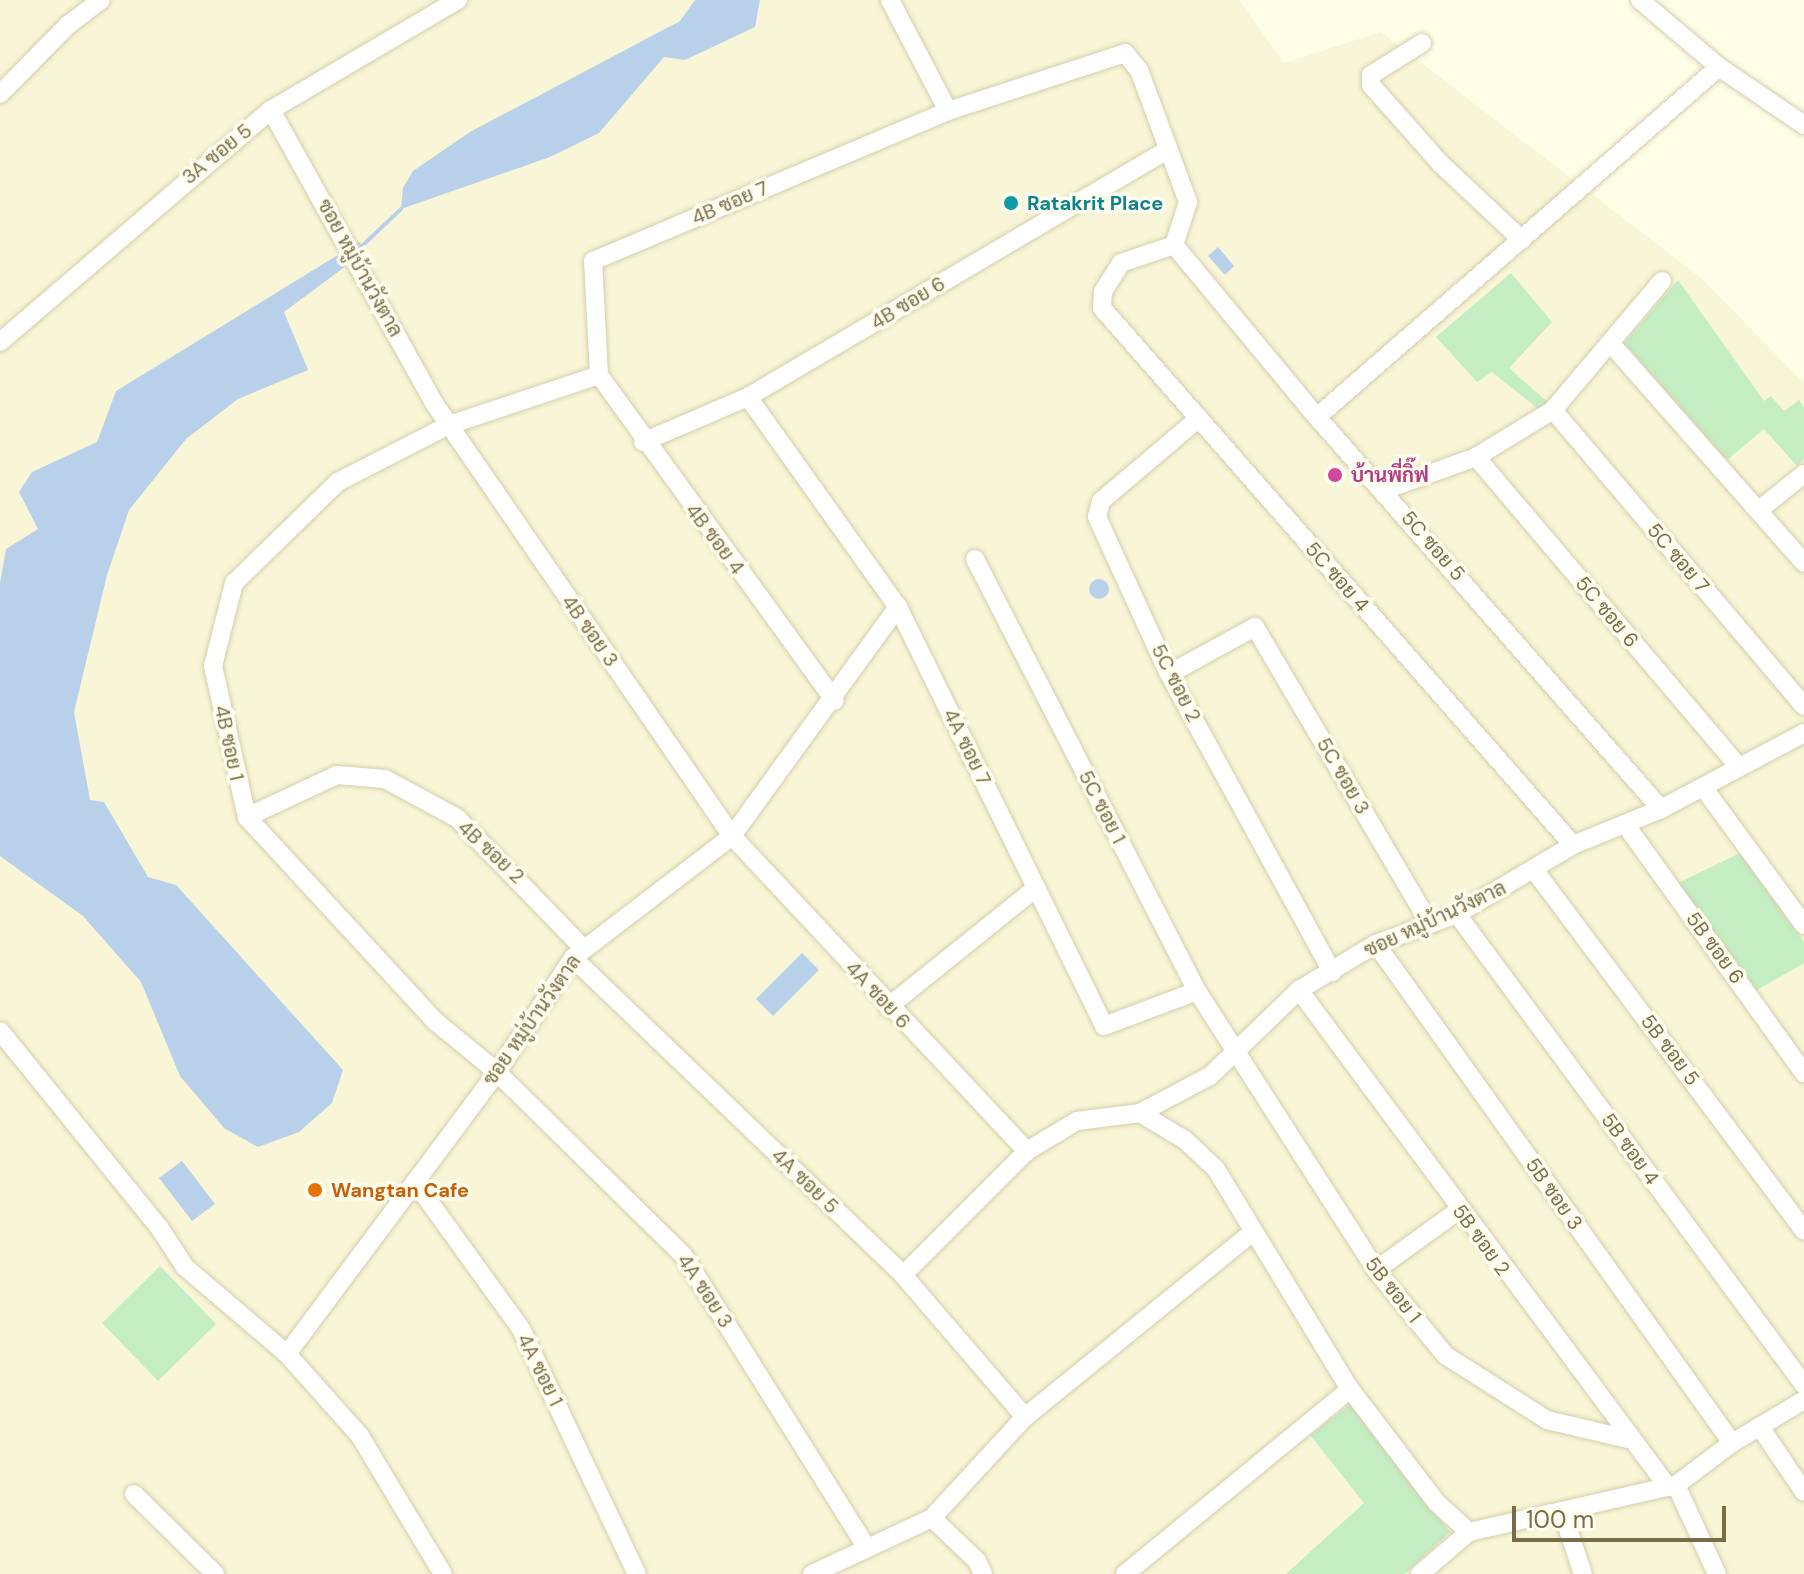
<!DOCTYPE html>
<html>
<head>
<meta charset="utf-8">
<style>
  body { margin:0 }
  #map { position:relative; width:1804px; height:1574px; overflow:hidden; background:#fefde6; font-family:"DM Sans",Sarabun,sans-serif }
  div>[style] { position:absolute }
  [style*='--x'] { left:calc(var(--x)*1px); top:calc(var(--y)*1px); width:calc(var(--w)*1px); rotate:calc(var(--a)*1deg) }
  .residential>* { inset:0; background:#f8f6d6 }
  .green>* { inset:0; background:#c4edc2 }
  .water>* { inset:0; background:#b8d0ea }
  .round { border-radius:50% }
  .stream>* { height:4px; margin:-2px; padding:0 2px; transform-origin:2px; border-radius:2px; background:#b8d0ea }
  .roads { filter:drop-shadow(0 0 2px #d4cdad) drop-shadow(0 0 2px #d4cdad) }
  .minor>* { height:18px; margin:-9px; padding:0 9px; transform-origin:9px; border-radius:9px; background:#fff }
  .dots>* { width:22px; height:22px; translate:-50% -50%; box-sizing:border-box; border:4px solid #fffeee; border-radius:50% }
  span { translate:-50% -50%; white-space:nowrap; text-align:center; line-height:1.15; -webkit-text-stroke:7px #fffeee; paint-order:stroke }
  .street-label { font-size:20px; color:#7a6c48 }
  .culture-label { font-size:20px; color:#0d838f; font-weight:700 }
  .left { translate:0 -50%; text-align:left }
  .hotel-label { font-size:20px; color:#b23c85; font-weight:700 }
  .food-label { font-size:20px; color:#c56008; font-weight:700 }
  .scale { position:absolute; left:1512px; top:1506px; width:214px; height:36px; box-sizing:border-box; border:4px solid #7a6c48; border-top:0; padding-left:10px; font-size:24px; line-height:28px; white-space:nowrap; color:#7a6c48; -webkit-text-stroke:6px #fffeee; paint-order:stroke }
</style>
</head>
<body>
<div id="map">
  <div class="residential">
    <div style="clip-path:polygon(0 0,1239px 0,1284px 63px,1381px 32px,1701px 278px,1804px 383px,1804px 1574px,0 1574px)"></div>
  </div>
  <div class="green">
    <div style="clip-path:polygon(1511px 273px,1552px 322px,1509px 368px,1552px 406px,1542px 412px,1492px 372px,1477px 382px,1436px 337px)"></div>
    <div style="clip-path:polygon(1678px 280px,1764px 401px,1771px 396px,1784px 411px,1799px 400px,1804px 408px,1804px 459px,1797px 466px,1764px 429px,1727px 460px,1624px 343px)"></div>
    <div style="clip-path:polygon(1740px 853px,1804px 942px,1804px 963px,1757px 990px,1678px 883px)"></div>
    <div style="clip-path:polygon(160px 1266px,216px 1324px,158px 1381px,102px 1323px)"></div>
    <div style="clip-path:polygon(1351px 1404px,1450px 1532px,1405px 1574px,1286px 1574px,1364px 1503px,1310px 1435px)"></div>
  </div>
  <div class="water">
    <div style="clip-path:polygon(695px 0,760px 0,755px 27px,685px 60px,664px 57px,599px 133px,550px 157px,401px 209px,403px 188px,413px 171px,470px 132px,680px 21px)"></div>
    <div style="clip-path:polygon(359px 242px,366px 251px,284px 312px,308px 370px,238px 399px,186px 439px,129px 510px,107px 575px,74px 712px,90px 800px,104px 802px,148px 877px,176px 885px,343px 1070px,332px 1103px,299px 1132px,258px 1147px,224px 1128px,180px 1076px,141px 982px,83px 916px,0 856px,0 583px,6px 549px,38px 529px,19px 492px,32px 472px,97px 442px,116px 391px)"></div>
    <div style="clip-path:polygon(1218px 247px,1234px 266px,1225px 275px,1208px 256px)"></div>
    <div class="round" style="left:1089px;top:579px;width:20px;height:20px"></div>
    <div style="clip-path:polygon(802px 953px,819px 970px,773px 1016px,756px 999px)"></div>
    <div style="clip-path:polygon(182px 1161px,215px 1204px,192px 1221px,159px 1178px)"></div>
  </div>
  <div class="stream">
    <div style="--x:362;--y:246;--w:54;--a:-43.5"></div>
  </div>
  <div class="roads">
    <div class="minor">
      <div style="--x:890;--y:0;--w:125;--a:62.4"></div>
      <div style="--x:1640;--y:0;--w:104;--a:40.3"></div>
      <div style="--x:1719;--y:67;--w:103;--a:34.3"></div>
      <div style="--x:1422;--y:43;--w:60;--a:147.9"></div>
      <div style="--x:1371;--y:75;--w:10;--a:90"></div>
      <div style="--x:1371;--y:85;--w:106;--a:48.5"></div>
      <div style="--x:1441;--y:164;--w:111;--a:43.2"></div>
      <div style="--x:0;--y:94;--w:97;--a:-45.4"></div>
      <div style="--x:68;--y:25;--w:41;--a:-37.1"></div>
      <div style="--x:271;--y:110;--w:335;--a:60.9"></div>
      <div style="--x:434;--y:403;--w:526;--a:55.46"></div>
      <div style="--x:732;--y:836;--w:432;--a:46.9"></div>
      <div style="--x:1174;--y:245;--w:224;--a:50.3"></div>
      <div style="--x:1317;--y:417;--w:522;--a:48.73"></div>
      <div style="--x:0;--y:342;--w:357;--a:-40.6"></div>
      <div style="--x:271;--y:110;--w:217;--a:-30.5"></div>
      <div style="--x:1612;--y:345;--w:290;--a:48.6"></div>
      <div style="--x:599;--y:375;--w:402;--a:54.1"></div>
      <div style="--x:748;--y:397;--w:258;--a:54.5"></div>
      <div style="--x:898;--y:607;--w:467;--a:63.8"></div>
      <div style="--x:1104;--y:1026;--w:99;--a:-20.6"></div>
      <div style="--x:1553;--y:410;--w:388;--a:49.7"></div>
      <div style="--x:1317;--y:417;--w:533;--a:-41.04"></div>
      <div style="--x:1199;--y:418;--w:128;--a:139.7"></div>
      <div style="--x:1101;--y:501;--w:16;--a:104"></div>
      <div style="--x:1097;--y:517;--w:173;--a:65.4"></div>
      <div style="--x:1169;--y:674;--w:340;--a:61.3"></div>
      <div style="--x:643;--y:442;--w:114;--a:-23.2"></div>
      <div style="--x:748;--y:397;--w:485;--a:-30.5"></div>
      <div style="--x:1476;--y:457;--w:407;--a:49.7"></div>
      <div style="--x:1384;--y:490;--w:98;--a:-19.7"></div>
      <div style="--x:1476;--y:457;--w:90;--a:-31.4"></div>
      <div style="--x:1553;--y:410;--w:169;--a:-49.8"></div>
      <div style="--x:1759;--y:510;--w:58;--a:-38.7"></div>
      <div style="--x:975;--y:559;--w:486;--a:62.8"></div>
      <div style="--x:1197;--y:991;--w:331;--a:57.3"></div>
      <div style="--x:1376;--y:1270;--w:109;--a:50.9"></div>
      <div style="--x:1445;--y:1355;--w:121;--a:32.5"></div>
      <div style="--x:1547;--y:1420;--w:83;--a:13.2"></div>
      <div style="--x:1169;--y:674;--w:98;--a:-28.7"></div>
      <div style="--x:1255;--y:627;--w:345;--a:59.5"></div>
      <div style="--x:1703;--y:787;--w:171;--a:53.8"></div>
      <div style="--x:247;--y:817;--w:99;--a:-25"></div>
      <div style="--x:337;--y:775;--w:48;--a:4.8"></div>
      <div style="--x:385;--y:779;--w:82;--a:28.4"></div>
      <div style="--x:457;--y:818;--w:181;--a:45.9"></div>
      <div style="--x:1625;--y:824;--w:307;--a:54.3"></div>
      <div style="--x:1535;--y:871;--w:449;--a:53.2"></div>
      <div style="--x:1457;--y:914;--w:585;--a:53.62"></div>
      <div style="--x:1376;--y:944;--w:613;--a:54.49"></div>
      <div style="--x:573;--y:958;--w:458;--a:43.8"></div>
      <div style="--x:903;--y:1275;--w:187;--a:49.3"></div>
      <div style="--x:1299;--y:990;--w:619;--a:53.41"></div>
      <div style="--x:888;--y:1007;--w:190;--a:-38.8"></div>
      <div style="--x:0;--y:1031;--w:252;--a:51"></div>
      <div style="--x:159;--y:1227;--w:48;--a:57"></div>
      <div style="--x:185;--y:1267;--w:134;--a:40.5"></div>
      <div style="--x:287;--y:1354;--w:110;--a:48.3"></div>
      <div style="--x:360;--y:1436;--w:161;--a:59"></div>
      <div style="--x:1140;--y:1113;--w:52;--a:31"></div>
      <div style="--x:1185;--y:1140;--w:42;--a:43.1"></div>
      <div style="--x:1216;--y:1169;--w:258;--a:58.7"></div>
      <div style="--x:1350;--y:1389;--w:143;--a:52.7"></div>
      <div style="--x:1437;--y:1503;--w:43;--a:42.2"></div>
      <div style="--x:415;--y:1182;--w:181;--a:54.2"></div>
      <div style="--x:521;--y:1329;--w:271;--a:64.7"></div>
      <div style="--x:1376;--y:1270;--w:102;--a:-35.9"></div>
      <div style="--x:903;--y:1275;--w:175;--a:-45"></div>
      <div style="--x:1027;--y:1151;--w:58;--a:-31"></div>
      <div style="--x:1077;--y:1121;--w:64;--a:-7.2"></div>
      <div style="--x:1140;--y:1113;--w:79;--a:-27.9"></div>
      <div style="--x:1210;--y:1076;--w:124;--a:-44"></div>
      <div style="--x:1299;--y:990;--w:90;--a:-30.9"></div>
      <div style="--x:1376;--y:944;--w:86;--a:-20.3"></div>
      <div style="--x:1457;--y:914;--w:135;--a:-30.7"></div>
      <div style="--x:1573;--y:845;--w:95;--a:-22.2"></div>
      <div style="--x:1661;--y:809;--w:162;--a:-28"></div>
      <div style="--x:287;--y:1354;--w:352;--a:-53.3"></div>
      <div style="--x:497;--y:1072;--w:137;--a:-56.3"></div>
      <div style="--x:573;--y:958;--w:200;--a:-37.5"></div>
      <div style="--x:732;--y:836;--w:283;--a:-54.1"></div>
      <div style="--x:1760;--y:1427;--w:78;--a:55.9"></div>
      <div style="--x:1676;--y:1485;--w:98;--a:65.3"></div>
      <div style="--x:134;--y:1494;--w:114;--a:44.6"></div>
      <div style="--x:1562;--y:1511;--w:66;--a:71.6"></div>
      <div style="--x:932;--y:1518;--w:62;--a:43.7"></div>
      <div style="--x:977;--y:1561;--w:14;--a:65"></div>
      <div style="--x:867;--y:1548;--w:346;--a:-122.1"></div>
      <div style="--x:683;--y:1255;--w:261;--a:-135.5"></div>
      <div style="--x:497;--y:1072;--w:80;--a:-140.6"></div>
      <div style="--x:435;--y:1021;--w:277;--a:-132.7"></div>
      <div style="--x:247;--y:817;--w:155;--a:-102.7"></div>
      <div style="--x:213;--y:666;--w:86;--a:-75.8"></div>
      <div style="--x:234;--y:583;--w:145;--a:-44.2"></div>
      <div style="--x:338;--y:482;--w:125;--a:-27.2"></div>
      <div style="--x:449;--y:425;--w:158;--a:-18.4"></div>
      <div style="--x:599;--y:375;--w:114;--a:-93"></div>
      <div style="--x:593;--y:261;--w:385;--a:-22.9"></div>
      <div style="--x:948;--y:111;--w:186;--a:-18.1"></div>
      <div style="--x:1125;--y:53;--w:22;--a:51"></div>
      <div style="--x:1139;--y:70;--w:141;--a:69.6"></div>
      <div style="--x:1188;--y:202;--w:45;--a:108"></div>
      <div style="--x:1174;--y:245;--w:56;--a:161.2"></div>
      <div style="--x:1121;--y:263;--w:34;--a:122"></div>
      <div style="--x:1103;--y:292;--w:16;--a:94"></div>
      <div style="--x:1102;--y:308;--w:714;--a:48.75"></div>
      <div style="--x:812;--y:1574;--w:132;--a:-25"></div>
      <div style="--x:932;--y:1518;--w:137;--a:-47.4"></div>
      <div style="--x:1025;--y:1417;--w:294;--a:-39.1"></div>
      <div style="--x:1125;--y:1574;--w:291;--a:-39.4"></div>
      <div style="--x:1420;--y:1574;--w:65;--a:-40.6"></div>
      <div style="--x:1469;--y:1532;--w:212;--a:-12.8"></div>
      <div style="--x:1676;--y:1485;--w:70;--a:-36.9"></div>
      <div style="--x:1732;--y:1443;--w:84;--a:-30.8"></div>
    </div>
  </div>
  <div class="dots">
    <div style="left:1011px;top:203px;background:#0f9aa8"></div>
    <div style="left:1335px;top:475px;background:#d1479c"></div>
    <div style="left:315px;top:1190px;background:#e8710a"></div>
  </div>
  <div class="street-label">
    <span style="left:217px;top:154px;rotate:-39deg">3A ซอย 5</span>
    <span style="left:730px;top:203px;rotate:-23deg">4B ซอย 7</span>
    <span style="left:360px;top:268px;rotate:61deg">ซอย หมู่บ้านวังตาล</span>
    <span style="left:908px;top:303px;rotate:-31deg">4B ซอย 6</span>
    <span style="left:715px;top:539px;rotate:53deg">4B ซอย 4</span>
    <span style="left:1433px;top:546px;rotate:49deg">5C ซอย 5</span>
    <span style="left:1678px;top:558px;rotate:50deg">5C ซอย 7</span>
    <span style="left:1337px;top:577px;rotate:49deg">5C ซอย 4</span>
    <span style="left:1607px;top:612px;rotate:50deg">5C ซอย 6</span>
    <span style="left:590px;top:631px;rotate:55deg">4B ซอย 3</span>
    <span style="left:1176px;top:683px;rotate:63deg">5C ซอย 2</span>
    <span style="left:229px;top:743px;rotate:78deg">4B ซอย 1</span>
    <span style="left:967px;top:747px;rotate:64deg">4A ซอย 7</span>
    <span style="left:1343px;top:776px;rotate:60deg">5C ซอย 3</span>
    <span style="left:1102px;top:807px;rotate:63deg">5C ซอย 1</span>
    <span style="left:491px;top:852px;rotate:43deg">4B ซอย 2</span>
    <span style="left:1435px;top:919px;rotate:-25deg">ซอย หมู่บ้านวังตาล</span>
    <span style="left:1715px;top:948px;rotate:54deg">5B ซอย 6</span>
    <span style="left:878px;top:995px;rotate:47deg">4A ซอย 6</span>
    <span style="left:532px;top:1020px;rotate:-55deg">ซอย หมู่บ้านวังตาล</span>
    <span style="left:1670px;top:1050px;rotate:53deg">5B ซอย 5</span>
    <span style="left:1630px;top:1149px;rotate:54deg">5B ซอย 4</span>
    <span style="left:805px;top:1181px;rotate:44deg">4A ซอย 5</span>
    <span style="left:1554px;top:1194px;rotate:55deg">5B ซอย 3</span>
    <span style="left:1481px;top:1240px;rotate:54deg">5B ซอย 2</span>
    <span style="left:1393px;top:1290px;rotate:52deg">5B ซอย 1</span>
    <span style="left:705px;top:1291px;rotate:57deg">4A ซอย 3</span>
    <span style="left:540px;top:1370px;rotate:64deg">4A ซอย 1</span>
  </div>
  <div class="culture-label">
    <span class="left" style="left:1027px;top:203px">Ratakrit Place</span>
  </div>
  <div class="hotel-label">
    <span class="left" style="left:1351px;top:475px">บ้านพี่กิ๊ฟ</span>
  </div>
  <div class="food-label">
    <span class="left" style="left:331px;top:1190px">Wangtan Cafe</span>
  </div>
  <div class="scale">100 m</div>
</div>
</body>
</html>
